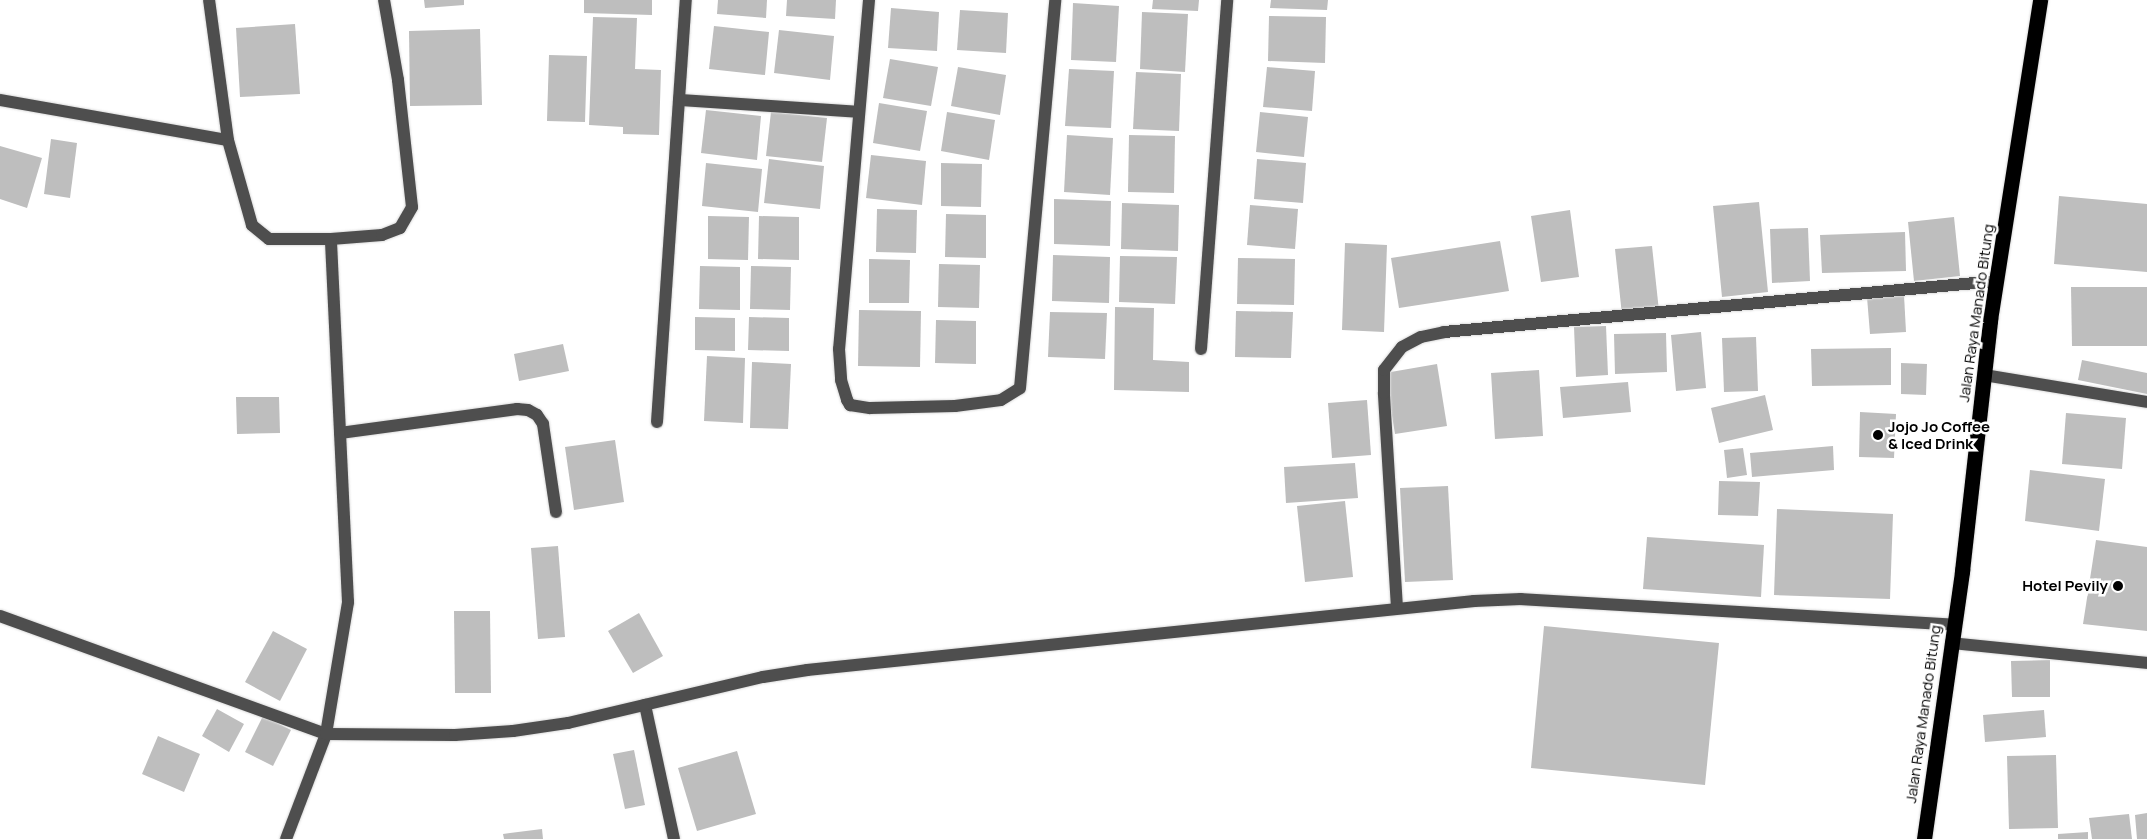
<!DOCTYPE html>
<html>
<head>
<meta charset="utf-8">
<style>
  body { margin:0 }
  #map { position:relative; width:2147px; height:839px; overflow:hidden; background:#fff; font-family:Manrope,sans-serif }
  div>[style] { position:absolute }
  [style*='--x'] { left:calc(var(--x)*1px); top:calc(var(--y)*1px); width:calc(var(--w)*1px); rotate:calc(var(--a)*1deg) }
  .building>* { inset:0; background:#bebebe }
  .roads { filter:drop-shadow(0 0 1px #dbdbdb) drop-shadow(0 0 1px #dbdbdb) }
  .minor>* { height:12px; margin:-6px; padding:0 6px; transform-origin:6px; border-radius:6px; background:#4e4e4e }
  .highway>* { height:15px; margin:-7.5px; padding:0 7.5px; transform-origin:7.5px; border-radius:7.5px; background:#000 }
  .dots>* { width:14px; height:14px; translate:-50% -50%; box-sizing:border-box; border:2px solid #fff; border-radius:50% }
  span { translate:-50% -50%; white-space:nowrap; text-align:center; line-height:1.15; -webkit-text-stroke:5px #fff; paint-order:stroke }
  .street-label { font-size:15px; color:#000 }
  .poi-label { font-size:15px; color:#000; font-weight:700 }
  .left { translate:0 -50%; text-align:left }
  .right { translate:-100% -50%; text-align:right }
</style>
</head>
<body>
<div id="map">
  <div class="building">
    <div style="clip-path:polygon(424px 0,464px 0,464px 5px,425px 8px)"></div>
    <div style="clip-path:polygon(584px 0,652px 0,652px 15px,584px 13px)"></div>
    <div style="clip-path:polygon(718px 0,767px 0,766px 18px,717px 14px)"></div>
    <div style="clip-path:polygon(787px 0,836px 0,835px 19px,786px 16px)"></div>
    <div style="clip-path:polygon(1153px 0,1199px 0,1198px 11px,1152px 9px)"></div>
    <div style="clip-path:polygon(1271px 0,1328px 0,1327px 10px,1270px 8px)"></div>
    <div style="clip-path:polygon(1073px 3px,1119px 6px,1116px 62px,1071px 60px)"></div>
    <div style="clip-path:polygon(891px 8px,939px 12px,937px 51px,888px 48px)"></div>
    <div style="clip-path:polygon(960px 10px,1008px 13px,1006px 53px,957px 50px)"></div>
    <div style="clip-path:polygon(1142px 12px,1188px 14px,1185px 72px,1140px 69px)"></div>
    <div style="clip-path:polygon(1269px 16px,1326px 17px,1325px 63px,1268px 61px)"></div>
    <div style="clip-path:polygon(593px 17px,637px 18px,635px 69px,661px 70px,659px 135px,623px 134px,623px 127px,589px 125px)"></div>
    <div style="clip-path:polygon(295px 24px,300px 94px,240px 97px,236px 28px)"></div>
    <div style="clip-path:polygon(714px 26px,769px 32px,765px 75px,709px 69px)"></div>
    <div style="clip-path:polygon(480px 29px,482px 105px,410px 106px,409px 31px)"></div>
    <div style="clip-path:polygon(779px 30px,834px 36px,830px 80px,774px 73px)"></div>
    <div style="clip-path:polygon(549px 55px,587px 56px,585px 122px,547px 121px)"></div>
    <div style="clip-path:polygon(890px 59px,938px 67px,931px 106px,883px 98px)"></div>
    <div style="clip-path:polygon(958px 67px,1006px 75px,1000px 115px,951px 106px)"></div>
    <div style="clip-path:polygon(1267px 67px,1315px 71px,1312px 111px,1263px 107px)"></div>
    <div style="clip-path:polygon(1069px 69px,1114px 71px,1111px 128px,1065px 126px)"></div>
    <div style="clip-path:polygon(1136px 72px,1181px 74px,1179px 131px,1133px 129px)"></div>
    <div style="clip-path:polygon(879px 103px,927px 111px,920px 151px,873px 143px)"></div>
    <div style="clip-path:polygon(706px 110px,761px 116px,757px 160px,701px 153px)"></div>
    <div style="clip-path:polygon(771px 112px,827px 118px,822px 162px,766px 156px)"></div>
    <div style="clip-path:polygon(947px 112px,995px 120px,989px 160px,941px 151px)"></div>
    <div style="clip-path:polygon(1260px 112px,1308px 117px,1304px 157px,1256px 152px)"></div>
    <div style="clip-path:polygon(1067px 135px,1113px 138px,1110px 195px,1064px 192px)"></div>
    <div style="clip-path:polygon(1129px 135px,1175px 136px,1174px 193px,1128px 192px)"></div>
    <div style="clip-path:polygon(51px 139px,77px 143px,70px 198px,44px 194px)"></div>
    <div style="clip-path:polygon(0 146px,42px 158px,27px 208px,0 199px)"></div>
    <div style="clip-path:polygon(871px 155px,926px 161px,922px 205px,866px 198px)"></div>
    <div style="clip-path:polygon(769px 159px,824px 166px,820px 209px,764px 203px)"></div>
    <div style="clip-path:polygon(1257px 159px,1306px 163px,1303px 203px,1254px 199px)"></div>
    <div style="clip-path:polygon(706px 163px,762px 169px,758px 212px,702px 206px)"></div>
    <div style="clip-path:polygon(941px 163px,982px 164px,981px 207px,941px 206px)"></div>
    <div style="clip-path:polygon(2059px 196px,2147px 204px,2147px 272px,2054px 264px)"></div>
    <div style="clip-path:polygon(1054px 199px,1111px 201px,1110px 246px,1054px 244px)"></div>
    <div style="clip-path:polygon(1759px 202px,1768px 292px,1722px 297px,1713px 206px)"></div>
    <div style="clip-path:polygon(1122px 203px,1179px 205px,1178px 251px,1121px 249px)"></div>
    <div style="clip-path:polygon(1250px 205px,1298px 209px,1295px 249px,1247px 245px)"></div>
    <div style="clip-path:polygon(877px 209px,917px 210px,916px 253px,876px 252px)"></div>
    <div style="clip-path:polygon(1570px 210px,1579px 277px,1541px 282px,1531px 216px)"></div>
    <div style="clip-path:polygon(946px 214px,986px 215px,986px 258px,945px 257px)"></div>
    <div style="clip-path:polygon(708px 216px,749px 217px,748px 260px,708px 259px)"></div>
    <div style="clip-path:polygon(759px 216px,799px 217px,799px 260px,758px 259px)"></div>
    <div style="clip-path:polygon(1954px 217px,1960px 276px,1914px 281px,1908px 222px)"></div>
    <div style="clip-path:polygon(1808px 228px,1810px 281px,1772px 283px,1770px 229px)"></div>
    <div style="clip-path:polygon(1905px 232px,1906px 271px,1822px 273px,1820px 235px)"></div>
    <div style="clip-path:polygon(1500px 241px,1509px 291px,1399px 308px,1391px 258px)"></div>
    <div style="clip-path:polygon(1345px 243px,1387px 245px,1384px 332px,1342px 330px)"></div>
    <div style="clip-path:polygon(1652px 246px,1659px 311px,1622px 315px,1615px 249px)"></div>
    <div style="clip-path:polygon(1053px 255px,1110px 257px,1109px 303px,1052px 301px)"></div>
    <div style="clip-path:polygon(1120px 256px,1177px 257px,1175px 304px,1119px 302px)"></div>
    <div style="clip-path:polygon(1238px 258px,1295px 259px,1294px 305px,1237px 304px)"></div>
    <div style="clip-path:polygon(869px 259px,910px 260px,909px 303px,869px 303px)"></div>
    <div style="clip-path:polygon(939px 264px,980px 265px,979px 308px,938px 307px)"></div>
    <div style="clip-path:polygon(700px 266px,740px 267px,740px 310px,699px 309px)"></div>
    <div style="clip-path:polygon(751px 266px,791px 267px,790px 310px,750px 309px)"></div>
    <div style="clip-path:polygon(2071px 287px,2147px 287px,2147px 346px,2072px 346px)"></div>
    <div style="clip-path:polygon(1904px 295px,1906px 332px,1870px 334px,1867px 297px)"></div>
    <div style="clip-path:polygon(1115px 307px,1154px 308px,1153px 360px,1189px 362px,1189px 392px,1114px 390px)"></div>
    <div style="clip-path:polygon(859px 310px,921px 311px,920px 367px,858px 366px)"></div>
    <div style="clip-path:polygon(1236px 311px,1293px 312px,1291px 358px,1235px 357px)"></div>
    <div style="clip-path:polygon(1050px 312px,1107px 313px,1105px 359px,1048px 357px)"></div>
    <div style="clip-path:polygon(695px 317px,735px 318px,735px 351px,695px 350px)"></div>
    <div style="clip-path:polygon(749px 317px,789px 318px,789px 351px,748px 350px)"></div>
    <div style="clip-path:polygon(936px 320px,976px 321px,976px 364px,935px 363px)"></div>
    <div style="clip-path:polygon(1606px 326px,1608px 375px,1576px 377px,1574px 327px)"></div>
    <div style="clip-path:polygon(1701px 332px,1706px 388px,1676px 391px,1671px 335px)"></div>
    <div style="clip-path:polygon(1666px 333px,1667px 372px,1615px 374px,1614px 334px)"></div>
    <div style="clip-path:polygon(1756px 337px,1758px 391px,1724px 392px,1722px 338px)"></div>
    <div style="clip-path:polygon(563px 344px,569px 371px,519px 381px,514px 354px)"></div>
    <div style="clip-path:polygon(1891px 348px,1891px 385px,1812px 386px,1811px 349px)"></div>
    <div style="clip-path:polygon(707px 356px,745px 358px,743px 423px,704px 421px)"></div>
    <div style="clip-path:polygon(2082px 360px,2147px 373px,2147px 394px,2078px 380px)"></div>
    <div style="clip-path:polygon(752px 362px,791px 364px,788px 429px,750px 428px)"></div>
    <div style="clip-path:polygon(1901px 363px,1927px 364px,1926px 395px,1901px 394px)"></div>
    <div style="clip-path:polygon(1437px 364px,1447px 426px,1395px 434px,1385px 373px)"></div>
    <div style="clip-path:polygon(1539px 370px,1543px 436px,1495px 439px,1491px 373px)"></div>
    <div style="clip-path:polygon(1628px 382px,1631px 412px,1563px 418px,1560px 387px)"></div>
    <div style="clip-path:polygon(1765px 395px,1773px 430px,1719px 443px,1711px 408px)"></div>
    <div style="clip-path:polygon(236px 397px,279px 397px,280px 433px,237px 434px)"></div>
    <div style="clip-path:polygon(1367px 400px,1371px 455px,1332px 458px,1328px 403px)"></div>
    <div style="clip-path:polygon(1860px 412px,1896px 414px,1894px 458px,1859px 457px)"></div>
    <div style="clip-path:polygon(2066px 413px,2126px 418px,2122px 469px,2062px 464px)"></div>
    <div style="clip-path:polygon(615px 440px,624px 502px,574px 510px,565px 447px)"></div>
    <div style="clip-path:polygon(1833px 446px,1834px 470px,1752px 477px,1750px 453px)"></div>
    <div style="clip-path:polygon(1743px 448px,1747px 475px,1727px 478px,1724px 450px)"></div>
    <div style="clip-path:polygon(1355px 463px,1358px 498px,1286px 503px,1284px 467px)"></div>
    <div style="clip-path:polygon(2030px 470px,2105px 479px,2099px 531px,2025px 521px)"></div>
    <div style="clip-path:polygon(1719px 481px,1760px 482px,1758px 516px,1718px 515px)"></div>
    <div style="clip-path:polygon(1448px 486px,1453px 580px,1405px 582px,1400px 488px)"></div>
    <div style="clip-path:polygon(1345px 501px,1353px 577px,1305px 582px,1297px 506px)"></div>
    <div style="clip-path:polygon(1777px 509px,1893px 514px,1890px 599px,1774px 595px)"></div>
    <div style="clip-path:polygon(1647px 537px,1764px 545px,1761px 597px,1643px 589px)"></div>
    <div style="clip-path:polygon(2096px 540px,2147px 547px,2147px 631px,2083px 624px)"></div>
    <div style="clip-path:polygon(558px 546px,565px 637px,538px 639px,531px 548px)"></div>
    <div style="clip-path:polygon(454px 611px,490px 611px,491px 693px,455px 693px)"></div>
    <div style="clip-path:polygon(639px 613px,663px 656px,633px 673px,608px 631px)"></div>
    <div style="clip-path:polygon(1544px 626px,1719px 643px,1705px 785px,1531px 768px)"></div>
    <div style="clip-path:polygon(273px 631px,307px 649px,280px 701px,245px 682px)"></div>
    <div style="clip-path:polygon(2050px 660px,2050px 697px,2012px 697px,2011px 661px)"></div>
    <div style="clip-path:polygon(217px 709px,244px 724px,229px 752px,202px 736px)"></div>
    <div style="clip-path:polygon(2044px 710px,2046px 737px,1985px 742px,1983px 715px)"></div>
    <div style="clip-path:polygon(263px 716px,291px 730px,273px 766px,245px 752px)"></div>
    <div style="clip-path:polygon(158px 736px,200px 754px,184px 792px,142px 774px)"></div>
    <div style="clip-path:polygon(634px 750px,645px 805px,625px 809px,613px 754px)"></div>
    <div style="clip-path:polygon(737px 751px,756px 814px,697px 831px,678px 768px)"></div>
    <div style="clip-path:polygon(2056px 755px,2058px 828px,2009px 829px,2007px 756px)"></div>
    <div style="clip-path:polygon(2147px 813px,2147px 839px,2137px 839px,2135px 815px)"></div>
    <div style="clip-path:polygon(2129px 814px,2132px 839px,2092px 839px,2089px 818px)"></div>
    <div style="clip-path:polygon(542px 829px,543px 839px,504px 839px,503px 834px)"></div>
    <div style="clip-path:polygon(2088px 832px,2088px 839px,2058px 839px,2058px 834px)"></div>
  </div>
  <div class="roads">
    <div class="minor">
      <div style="--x:869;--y:0;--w:350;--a:94.9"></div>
      <div style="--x:839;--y:349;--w:31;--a:86"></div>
      <div style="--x:841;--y:380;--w:21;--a:73"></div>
      <div style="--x:847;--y:400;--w:6;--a:59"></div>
      <div style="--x:850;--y:405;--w:20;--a:9"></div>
      <div style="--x:870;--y:408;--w:85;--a:-1.3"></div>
      <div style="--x:955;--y:406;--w:46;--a:-7.4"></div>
      <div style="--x:1001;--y:400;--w:22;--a:-32"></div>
      <div style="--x:1020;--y:388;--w:390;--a:-84.8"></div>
      <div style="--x:0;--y:100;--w:231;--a:10"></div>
      <div style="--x:679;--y:100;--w:180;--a:3.8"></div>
      <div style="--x:331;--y:239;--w:51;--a:-4.5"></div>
      <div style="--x:382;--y:235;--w:19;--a:-21"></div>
      <div style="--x:400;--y:228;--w:24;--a:-60"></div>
      <div style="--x:412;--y:207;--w:128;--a:-96.3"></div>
      <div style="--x:398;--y:80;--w:81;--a:-99.9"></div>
      <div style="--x:1201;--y:349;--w:350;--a:-85.7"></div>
      <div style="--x:1984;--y:375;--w:165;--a:9.4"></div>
      <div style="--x:657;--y:422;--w:423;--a:-86.1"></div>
      <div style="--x:340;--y:433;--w:179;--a:-7.7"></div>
      <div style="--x:517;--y:409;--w:11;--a:5"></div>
      <div style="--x:528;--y:410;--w:10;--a:29"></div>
      <div style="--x:537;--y:415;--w:11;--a:56"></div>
      <div style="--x:543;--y:424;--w:89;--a:81.6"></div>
      <div style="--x:1397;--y:608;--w:215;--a:-93.5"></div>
      <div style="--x:1384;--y:393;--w:23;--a:-90"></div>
      <div style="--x:1384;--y:370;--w:29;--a:-52"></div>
      <div style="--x:1402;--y:347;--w:21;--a:-28"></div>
      <div style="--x:1421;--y:337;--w:24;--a:-12"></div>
      <div style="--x:1444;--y:332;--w:555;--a:-5.27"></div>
      <div style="--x:0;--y:616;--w:347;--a:19.9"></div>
      <div style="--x:326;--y:734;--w:134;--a:-80.5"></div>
      <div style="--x:348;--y:602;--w:363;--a:-92.7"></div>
      <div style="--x:331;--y:239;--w:62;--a:180"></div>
      <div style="--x:269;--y:239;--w:22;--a:-141"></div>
      <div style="--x:252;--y:225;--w:88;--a:-105.8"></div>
      <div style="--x:228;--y:140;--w:141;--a:-97.7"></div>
      <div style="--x:1951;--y:643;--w:197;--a:5.8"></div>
      <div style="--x:645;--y:705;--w:137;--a:77.8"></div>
      <div style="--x:286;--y:839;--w:112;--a:-69.1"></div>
      <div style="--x:326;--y:734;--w:129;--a:0.4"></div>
      <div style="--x:455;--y:735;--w:58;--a:-3.9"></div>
      <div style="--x:513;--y:731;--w:56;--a:-8.3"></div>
      <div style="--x:568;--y:723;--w:200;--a:-13.3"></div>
      <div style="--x:763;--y:677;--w:45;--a:-9"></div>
      <div style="--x:807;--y:670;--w:671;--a:-5.91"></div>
      <div style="--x:1474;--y:601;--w:47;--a:-2.4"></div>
      <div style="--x:1521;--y:599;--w:433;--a:3.4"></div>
    </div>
    <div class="highway">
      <div style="--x:1924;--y:839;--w:271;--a:-81.9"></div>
      <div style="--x:1962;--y:571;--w:253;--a:-83.6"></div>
      <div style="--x:1990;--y:320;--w:324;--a:-81.1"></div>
    </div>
  </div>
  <div class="dots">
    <div style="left:1878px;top:435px;background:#000"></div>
    <div style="left:2118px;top:586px;background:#000"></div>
  </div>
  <div class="street-label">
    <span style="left:1976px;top:313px;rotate:-82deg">Jalan Raya Manado Bitung</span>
    <span style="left:1923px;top:714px;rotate:-82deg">Jalan Raya Manado Bitung</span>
  </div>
  <div class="poi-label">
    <span class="left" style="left:1888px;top:435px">Jojo Jo Coffee<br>&amp; Iced Drink</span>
    <span class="right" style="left:2108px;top:586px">Hotel Pevily</span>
  </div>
</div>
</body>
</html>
